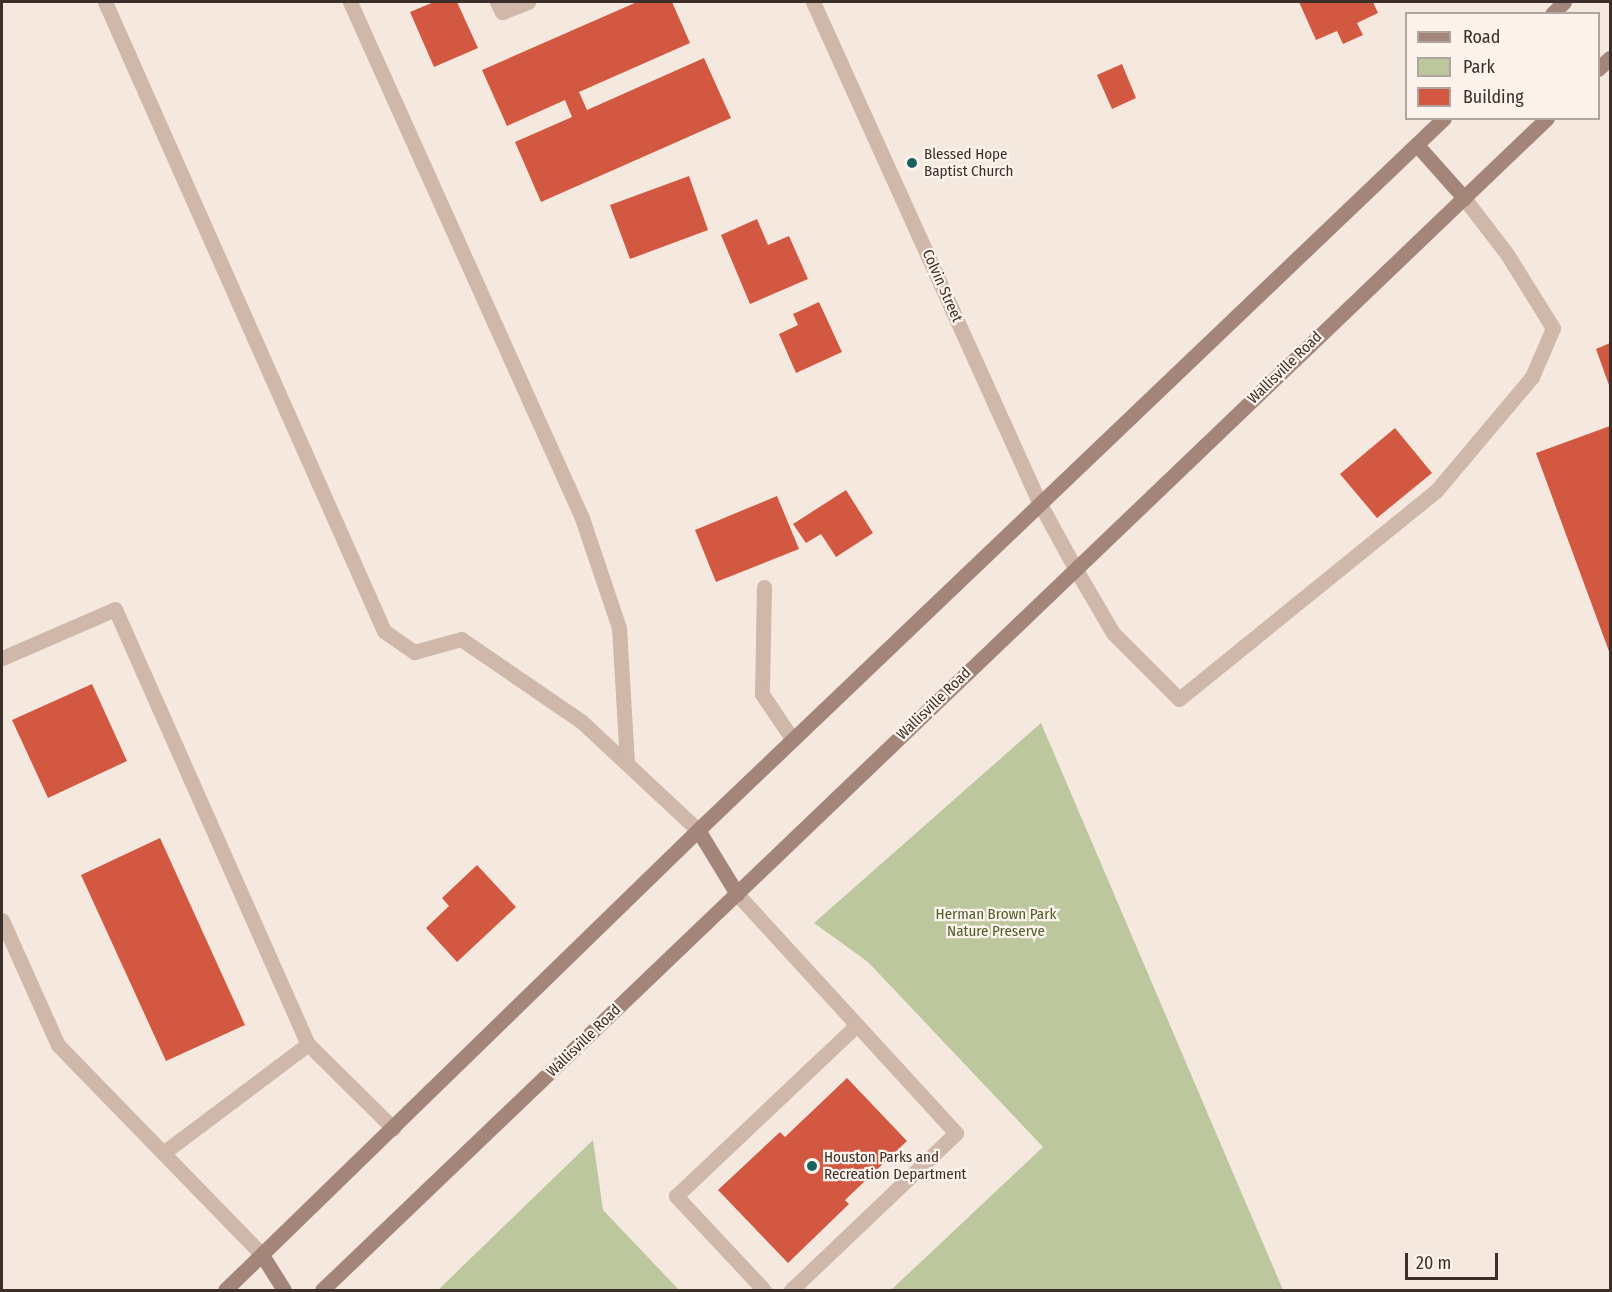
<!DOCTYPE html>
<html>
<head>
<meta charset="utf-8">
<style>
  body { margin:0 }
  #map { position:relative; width:1612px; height:1292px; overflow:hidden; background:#f5e9df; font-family:"Fira Sans Condensed",sans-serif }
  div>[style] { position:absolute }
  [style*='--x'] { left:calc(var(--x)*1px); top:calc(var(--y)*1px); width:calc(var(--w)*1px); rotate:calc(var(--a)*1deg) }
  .green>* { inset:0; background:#bcc79d }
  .building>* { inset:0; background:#d25841 }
  .service>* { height:15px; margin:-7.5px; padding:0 7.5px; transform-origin:7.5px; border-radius:7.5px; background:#cfb7a9 }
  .minor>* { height:15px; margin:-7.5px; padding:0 7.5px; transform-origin:7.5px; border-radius:7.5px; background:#cfb7a9 }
  .secondary>* { height:15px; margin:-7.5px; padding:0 7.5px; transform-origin:7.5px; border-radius:7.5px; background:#a3857a }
  .dots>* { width:16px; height:16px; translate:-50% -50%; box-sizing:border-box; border:3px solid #fcf3ec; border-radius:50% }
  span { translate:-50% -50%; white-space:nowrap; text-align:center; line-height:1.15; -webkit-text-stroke:4.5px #fcf3ec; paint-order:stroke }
  .poi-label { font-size:15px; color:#3c2e29 }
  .left { translate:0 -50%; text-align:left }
  .street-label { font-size:15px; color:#3c2e29 }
  .park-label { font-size:15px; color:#4f5d2a }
  .frame { position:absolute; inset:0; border:3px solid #3c2e29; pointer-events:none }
  .legend { position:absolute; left:1405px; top:12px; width:195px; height:108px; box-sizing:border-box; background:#fcf3ec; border:2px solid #afa49e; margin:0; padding:8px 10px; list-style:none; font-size:18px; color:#3c2e29 }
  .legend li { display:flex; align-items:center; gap:12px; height:30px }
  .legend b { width:30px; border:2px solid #afa49e }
  .scale { position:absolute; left:1405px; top:1253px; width:93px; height:27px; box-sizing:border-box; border:3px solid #3c2e29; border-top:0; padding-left:8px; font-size:18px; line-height:21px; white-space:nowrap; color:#3c2e29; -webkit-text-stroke:4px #fcf3ec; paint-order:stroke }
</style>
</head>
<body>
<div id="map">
  <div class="green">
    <div style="clip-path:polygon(1041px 723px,1283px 1290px,891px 1290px,1043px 1147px,868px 962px,814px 923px)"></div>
    <div style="clip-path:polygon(593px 1140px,603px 1210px,679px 1290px,438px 1290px)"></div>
  </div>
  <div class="building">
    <div style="clip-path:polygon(434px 2px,457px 2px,478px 48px,434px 67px,410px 12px)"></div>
    <div style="clip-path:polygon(637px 2px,672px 2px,690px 43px,579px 92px,587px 110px,704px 58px,731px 118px,541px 202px,515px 142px,572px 117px,565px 100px,507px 126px,482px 70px)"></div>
    <div style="clip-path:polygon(1299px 2px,1373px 2px,1378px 13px,1357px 23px,1363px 35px,1343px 44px,1337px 31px,1316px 40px)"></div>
    <div style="clip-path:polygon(1122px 64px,1136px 98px,1112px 109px,1097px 75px)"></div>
    <div style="clip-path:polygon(689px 176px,708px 230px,630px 259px,610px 205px)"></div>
    <div style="clip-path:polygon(757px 219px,768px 245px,789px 236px,808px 279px,750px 304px,721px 235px)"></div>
    <div style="clip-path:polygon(819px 302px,842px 352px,796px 373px,779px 334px,798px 325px,793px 314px)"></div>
    <div style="clip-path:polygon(1610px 343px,1610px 388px,1596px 349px)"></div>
    <div style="clip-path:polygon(1610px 426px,1610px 654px,1536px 453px)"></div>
    <div style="clip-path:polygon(1395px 428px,1432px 473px,1377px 518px,1340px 474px)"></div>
    <div style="clip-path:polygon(846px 490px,873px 533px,836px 557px,821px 534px,806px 543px,793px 524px)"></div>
    <div style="clip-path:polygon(777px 496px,799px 549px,716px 582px,695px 530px)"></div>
    <div style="clip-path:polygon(92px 684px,127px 761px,48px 798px,12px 720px)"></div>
    <div style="clip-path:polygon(160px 838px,245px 1025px,166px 1061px,81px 875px)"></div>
    <div style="clip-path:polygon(477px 865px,516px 907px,457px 962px,426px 928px,449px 906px,442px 898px)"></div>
    <div style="clip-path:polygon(847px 1078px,907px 1141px,845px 1200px,849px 1204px,788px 1263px,718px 1190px,780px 1132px,785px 1137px)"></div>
  </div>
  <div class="service">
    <div style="--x:105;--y:2;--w:688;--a:66.08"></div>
    <div style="--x:384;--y:631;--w:37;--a:35"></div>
    <div style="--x:414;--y:652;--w:49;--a:-15.5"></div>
    <div style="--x:461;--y:639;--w:147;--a:34.4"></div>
    <div style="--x:582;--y:722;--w:158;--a:43"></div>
    <div style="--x:350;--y:2;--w:566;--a:65.79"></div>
    <div style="--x:582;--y:518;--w:116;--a:71.4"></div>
    <div style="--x:619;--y:628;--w:136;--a:86.6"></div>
    <div style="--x:497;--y:2;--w:11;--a:63"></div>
    <div style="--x:502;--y:12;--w:28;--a:-21"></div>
    <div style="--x:1075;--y:568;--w:75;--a:59.7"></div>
    <div style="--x:1113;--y:633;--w:93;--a:45"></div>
    <div style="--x:1179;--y:699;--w:331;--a:-39"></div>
    <div style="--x:1436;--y:491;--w:149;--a:-49.9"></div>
    <div style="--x:1532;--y:377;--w:53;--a:-66.8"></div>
    <div style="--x:1553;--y:328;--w:87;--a:-121.9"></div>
    <div style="--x:1507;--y:254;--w:71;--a:-127.5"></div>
    <div style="--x:764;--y:587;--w:107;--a:91.1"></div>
    <div style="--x:762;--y:694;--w:55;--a:56"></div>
    <div style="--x:2;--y:658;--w:123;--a:-23.4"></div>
    <div style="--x:115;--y:609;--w:476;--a:66.1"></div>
    <div style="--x:737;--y:894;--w:324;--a:47.5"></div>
    <div style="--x:956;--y:1133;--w:228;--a:136.4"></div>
    <div style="--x:2;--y:920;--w:137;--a:65.9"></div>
    <div style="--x:58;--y:1045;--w:293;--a:45.8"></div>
    <div style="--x:163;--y:1153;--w:181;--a:-36.9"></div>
    <div style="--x:308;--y:1044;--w:120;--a:44.7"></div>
    <div style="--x:764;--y:1290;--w:129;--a:-133.1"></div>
    <div style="--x:676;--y:1196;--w:248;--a:-43.4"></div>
  </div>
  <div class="minor">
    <div style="--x:813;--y:2;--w:551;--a:65.67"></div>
    <div style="--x:1040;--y:504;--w:73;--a:61.3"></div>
  </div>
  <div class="secondary">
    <div style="--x:1552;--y:14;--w:17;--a:-45"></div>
    <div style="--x:1598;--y:69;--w:16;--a:-43"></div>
    <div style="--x:1417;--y:145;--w:71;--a:48.4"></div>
    <div style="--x:698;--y:830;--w:75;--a:58.6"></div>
    <div style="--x:262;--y:1255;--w:41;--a:57.8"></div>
    <div style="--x:225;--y:1290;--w:660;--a:-44.2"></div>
    <div style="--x:698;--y:830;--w:1031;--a:-43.66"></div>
    <div style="--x:322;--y:1290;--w:1695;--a:-43.73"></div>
  </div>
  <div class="dots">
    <div style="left:912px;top:163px;background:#1a6261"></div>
    <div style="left:812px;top:1166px;background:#1a6261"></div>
  </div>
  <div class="poi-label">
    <span class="left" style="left:924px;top:163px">Blessed Hope<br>Baptist Church</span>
    <span class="left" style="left:824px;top:1166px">Houston Parks and<br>Recreation Department</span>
  </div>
  <div class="street-label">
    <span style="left:942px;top:286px;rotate:66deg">Colvin Street</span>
    <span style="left:1285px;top:368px;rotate:-44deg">Wallisville Road</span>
    <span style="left:934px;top:704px;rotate:-44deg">Wallisville Road</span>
    <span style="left:584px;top:1041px;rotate:-44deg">Wallisville Road</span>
  </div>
  <div class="park-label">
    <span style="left:996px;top:923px">Herman Brown Park<br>Nature Preserve</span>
  </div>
  <div class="frame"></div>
  <ul class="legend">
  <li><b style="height:8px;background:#a3857a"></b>Road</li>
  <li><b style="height:16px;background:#bcc79d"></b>Park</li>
  <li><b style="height:16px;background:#d25841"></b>Building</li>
  </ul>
  <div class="scale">20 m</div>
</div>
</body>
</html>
